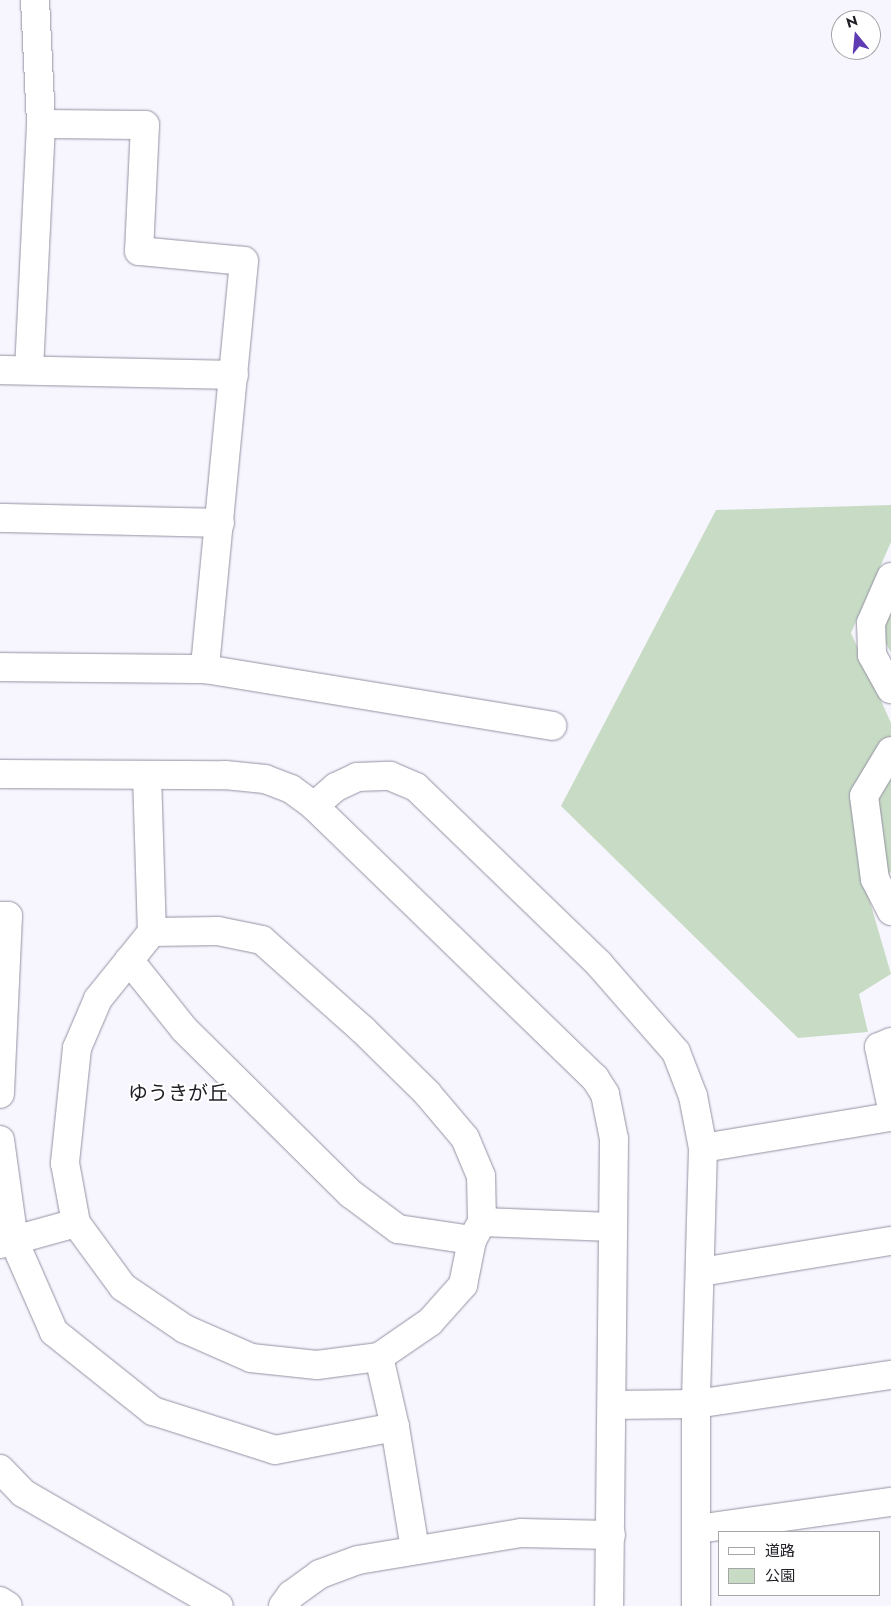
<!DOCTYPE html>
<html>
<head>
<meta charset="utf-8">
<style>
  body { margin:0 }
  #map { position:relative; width:891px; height:1606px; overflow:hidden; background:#f7f6fe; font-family:Jost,"Noto Sans JP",sans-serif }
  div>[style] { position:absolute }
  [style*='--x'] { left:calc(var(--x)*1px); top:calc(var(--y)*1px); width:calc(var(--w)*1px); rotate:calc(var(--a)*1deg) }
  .green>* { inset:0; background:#c8dcc5 }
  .roads { filter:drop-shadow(0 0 1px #9491a3) drop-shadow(0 0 1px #9491a3) }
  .minor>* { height:28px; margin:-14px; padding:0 14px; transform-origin:14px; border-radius:14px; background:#fff }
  span { translate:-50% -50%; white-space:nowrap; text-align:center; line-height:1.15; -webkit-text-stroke:4px #fff; paint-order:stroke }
  .quarter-label { font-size:20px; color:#212027 }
  .legend { position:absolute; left:718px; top:1531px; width:162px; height:65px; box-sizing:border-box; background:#fff; border:1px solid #a6a6a9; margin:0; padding:6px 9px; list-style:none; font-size:15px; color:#212027 }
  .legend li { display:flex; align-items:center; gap:10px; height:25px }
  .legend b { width:25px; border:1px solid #a6a6a9 }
  .north { position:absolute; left:831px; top:10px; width:50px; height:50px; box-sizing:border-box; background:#fff; border:1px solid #a6a6a9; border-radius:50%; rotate:343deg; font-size:14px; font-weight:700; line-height:20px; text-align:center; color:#212027 }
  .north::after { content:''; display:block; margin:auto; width:18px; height:22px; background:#5e3bb3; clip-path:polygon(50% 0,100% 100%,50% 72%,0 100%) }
</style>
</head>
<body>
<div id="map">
  <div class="green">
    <div style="clip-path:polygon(891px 505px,891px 542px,851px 633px,891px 723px,891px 872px,866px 888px,891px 974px,859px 994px,868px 1032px,798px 1038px,561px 806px,716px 510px)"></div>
    <div style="clip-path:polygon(891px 605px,891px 653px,880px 632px)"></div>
  </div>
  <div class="roads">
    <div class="minor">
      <div style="--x:35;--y:0;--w:124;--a:87.2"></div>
      <div style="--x:41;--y:124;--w:104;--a:0.6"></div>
      <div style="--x:145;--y:125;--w:126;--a:92.7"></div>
      <div style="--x:139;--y:251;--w:105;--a:5.4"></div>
      <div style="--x:244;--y:261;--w:410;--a:95.5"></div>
      <div style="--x:0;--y:370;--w:234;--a:1.2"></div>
      <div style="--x:29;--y:370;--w:246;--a:-87.2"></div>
      <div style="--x:0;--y:518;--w:220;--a:1.3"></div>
      <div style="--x:891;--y:577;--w:50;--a:113.5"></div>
      <div style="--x:871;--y:623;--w:32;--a:88"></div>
      <div style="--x:872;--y:655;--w:39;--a:61"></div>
      <div style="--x:0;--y:667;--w:205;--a:0.6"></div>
      <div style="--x:205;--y:669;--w:352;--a:9.3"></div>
      <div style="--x:891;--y:751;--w:52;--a:121"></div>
      <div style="--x:864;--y:796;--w:84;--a:82.5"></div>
      <div style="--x:875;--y:879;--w:36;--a:63"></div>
      <div style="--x:0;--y:774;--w:225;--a:0.3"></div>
      <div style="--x:225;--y:775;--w:40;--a:5.7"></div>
      <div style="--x:265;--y:779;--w:28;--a:21"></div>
      <div style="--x:291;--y:789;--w:29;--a:36"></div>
      <div style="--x:314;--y:806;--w:391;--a:44.1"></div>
      <div style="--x:595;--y:1078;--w:19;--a:58"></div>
      <div style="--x:605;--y:1094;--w:46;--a:78.7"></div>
      <div style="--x:614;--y:1139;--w:467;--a:90.6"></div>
      <div style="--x:147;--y:775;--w:157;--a:88.2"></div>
      <div style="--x:152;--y:932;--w:86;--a:128.9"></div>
      <div style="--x:98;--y:999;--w:53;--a:113.2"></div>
      <div style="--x:77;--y:1048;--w:116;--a:96"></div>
      <div style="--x:65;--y:1163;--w:61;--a:79.6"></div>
      <div style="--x:76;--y:1223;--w:79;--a:53.7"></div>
      <div style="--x:123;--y:1287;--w:75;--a:34.1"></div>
      <div style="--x:185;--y:1329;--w:72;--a:23.7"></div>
      <div style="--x:251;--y:1358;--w:66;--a:6.1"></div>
      <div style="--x:317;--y:1365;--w:63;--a:-7.4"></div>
      <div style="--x:379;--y:1357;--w:62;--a:-34.5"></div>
      <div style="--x:430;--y:1322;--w:50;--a:-48.3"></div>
      <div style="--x:463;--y:1285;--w:46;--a:-78.7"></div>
      <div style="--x:472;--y:1240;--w:21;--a:-61"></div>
      <div style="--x:482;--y:1222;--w:46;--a:-91.2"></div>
      <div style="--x:481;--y:1176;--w:41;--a:-112.8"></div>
      <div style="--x:465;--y:1138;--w:59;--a:-130.2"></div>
      <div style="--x:427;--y:1093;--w:90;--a:-135.5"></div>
      <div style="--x:363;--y:1030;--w:135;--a:-138.3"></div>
      <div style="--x:262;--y:940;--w:45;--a:-168.4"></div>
      <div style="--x:218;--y:931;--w:66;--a:179.1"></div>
      <div style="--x:314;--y:806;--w:29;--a:-41"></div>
      <div style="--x:336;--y:787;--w:23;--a:-25"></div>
      <div style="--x:357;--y:777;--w:33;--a:-2"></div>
      <div style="--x:390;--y:776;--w:28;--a:23"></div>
      <div style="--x:416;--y:787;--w:255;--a:44"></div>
      <div style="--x:599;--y:964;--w:117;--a:48.8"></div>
      <div style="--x:676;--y:1052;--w:47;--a:68.9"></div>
      <div style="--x:693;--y:1096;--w:53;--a:79.1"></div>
      <div style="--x:703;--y:1148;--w:256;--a:91.6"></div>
      <div style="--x:696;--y:1404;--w:202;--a:90"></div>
      <div style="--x:0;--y:916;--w:8;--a:0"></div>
      <div style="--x:8;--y:916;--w:178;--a:92.6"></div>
      <div style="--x:129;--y:960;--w:88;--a:51.4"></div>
      <div style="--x:184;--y:1029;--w:235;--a:44.7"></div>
      <div style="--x:351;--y:1194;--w:59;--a:36.7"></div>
      <div style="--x:398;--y:1229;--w:75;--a:8.5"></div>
      <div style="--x:891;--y:1042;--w:13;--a:157"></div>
      <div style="--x:879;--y:1047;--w:58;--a:78.1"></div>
      <div style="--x:0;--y:1140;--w:102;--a:82.1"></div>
      <div style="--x:14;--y:1241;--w:99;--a:66.3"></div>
      <div style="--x:54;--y:1332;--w:127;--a:38.6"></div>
      <div style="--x:153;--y:1411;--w:128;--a:17.7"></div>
      <div style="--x:275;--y:1450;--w:122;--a:-10.9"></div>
      <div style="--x:703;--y:1148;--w:191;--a:-9.4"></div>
      <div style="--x:482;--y:1222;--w:130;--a:2.2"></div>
      <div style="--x:0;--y:1244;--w:79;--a:-15.4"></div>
      <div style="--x:701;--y:1272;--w:193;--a:-9.3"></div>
      <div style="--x:379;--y:1357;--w:72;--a:77.1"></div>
      <div style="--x:395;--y:1427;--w:124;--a:80.7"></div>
      <div style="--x:612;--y:1405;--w:84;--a:-0.7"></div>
      <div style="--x:696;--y:1404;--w:197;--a:-8.5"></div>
      <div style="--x:0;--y:1469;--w:33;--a:46"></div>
      <div style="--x:23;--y:1493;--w:226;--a:30"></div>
      <div style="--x:698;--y:1529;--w:195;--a:-8"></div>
      <div style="--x:0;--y:1601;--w:9;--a:32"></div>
      <div style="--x:283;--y:1606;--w:14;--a:-54"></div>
      <div style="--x:291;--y:1595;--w:36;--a:-36"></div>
      <div style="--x:320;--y:1574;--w:40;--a:-20.2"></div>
      <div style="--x:358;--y:1560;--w:165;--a:-9.4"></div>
      <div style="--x:521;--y:1533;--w:90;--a:1.3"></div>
    </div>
  </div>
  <div class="quarter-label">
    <span style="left:178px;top:1093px">ゆうきが丘</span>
  </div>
  <ul class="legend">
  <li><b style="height:6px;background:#fff"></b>道路</li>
  <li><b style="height:14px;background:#c8dcc5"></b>公園</li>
  </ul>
  <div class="north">N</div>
</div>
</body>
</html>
